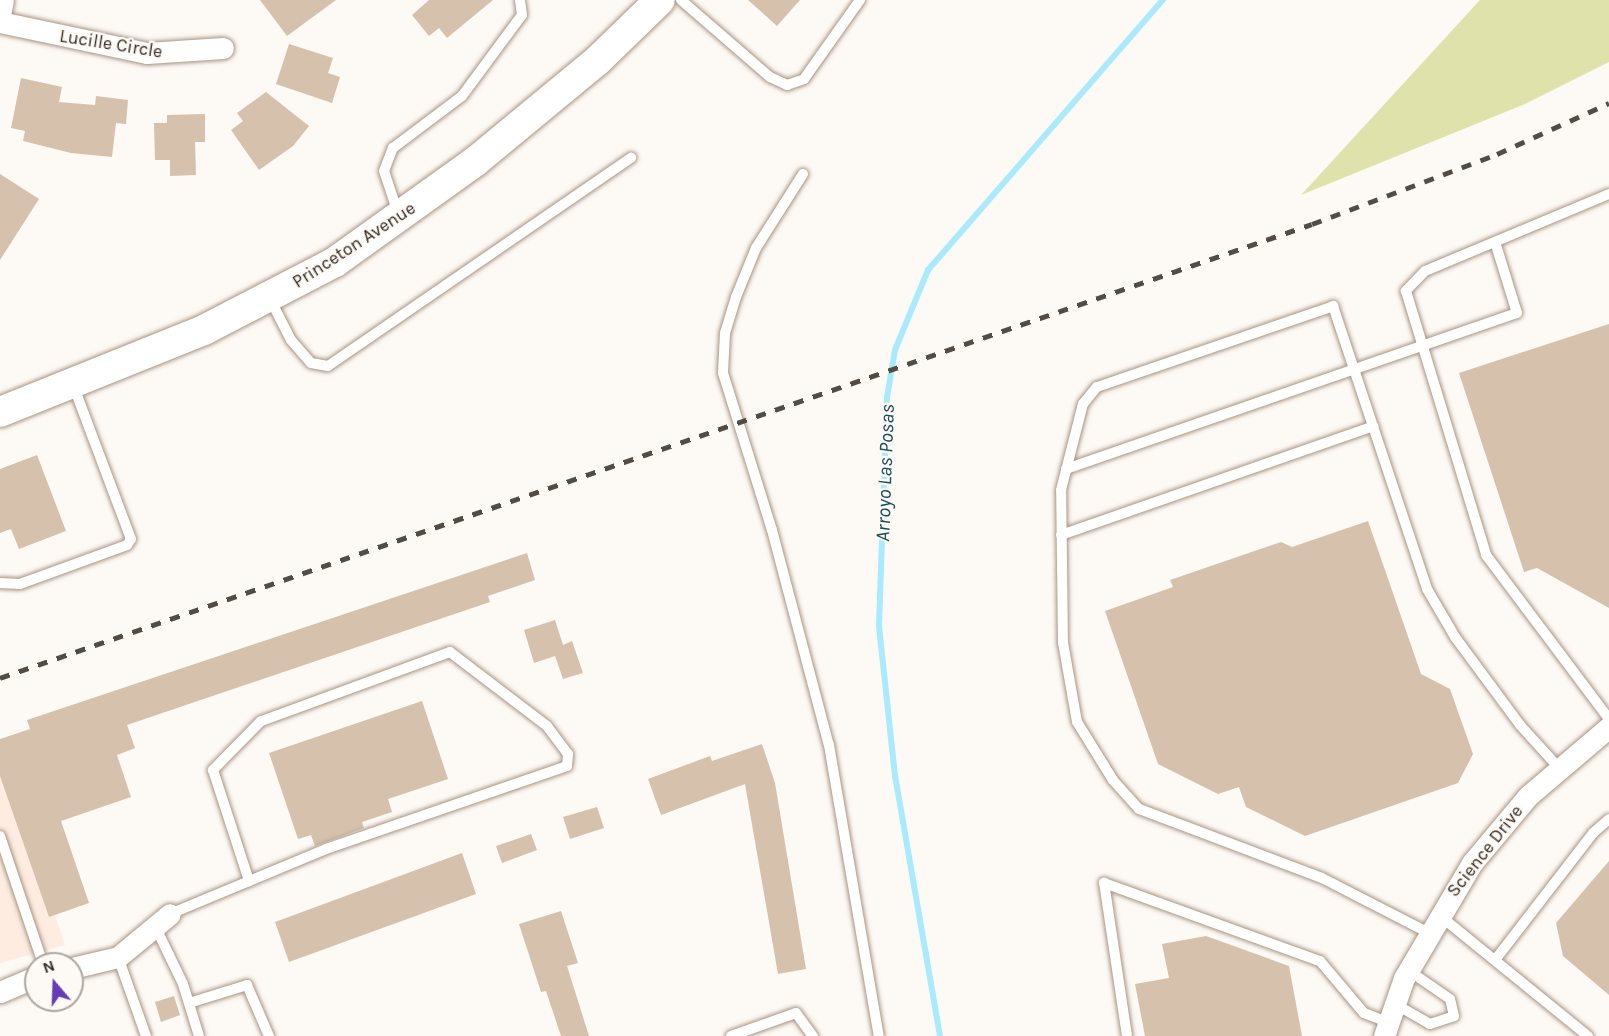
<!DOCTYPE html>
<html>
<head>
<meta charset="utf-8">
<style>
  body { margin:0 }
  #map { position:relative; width:1609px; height:1036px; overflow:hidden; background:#fdf9f5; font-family:Karla,sans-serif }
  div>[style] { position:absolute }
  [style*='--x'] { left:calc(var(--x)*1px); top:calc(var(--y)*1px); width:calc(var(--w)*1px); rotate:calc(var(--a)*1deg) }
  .industrial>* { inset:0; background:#feece1 }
  .green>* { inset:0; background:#dfe2aa }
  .stream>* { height:6px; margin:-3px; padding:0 3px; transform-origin:3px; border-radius:3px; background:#a9eafc }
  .building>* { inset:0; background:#d6c1ac }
  .roads { filter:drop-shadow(0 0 2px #a89481) drop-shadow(0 0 2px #a89481) }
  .lane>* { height:10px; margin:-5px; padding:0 5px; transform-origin:5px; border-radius:5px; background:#fff }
  .street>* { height:21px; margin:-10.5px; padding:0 10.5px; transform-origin:10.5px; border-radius:10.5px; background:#fff }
  .secondary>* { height:30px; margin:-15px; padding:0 15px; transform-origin:15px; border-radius:15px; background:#fff }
  .rail>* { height:4.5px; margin-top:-2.25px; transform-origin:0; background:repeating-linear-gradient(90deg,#534c45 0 10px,transparent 0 20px) }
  span { translate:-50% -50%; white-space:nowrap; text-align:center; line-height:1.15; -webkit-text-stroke:4.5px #fdf9f5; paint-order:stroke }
  .street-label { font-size:18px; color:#332b23 }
  .water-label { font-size:20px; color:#174c58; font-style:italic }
  .north { position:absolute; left:24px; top:952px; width:60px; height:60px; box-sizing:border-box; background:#fdf9f5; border:2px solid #aca7a1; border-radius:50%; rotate:341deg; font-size:16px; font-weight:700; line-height:24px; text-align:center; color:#332b23 }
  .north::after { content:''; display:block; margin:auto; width:21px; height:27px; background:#623db6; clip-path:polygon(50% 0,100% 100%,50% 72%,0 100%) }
</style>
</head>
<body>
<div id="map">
  <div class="industrial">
    <div style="clip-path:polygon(0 757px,65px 945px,0 963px)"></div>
  </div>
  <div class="green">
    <div style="clip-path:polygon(1480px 0,1609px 0,1609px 62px,1525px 104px,1301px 195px)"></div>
  </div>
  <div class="stream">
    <div style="--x:940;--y:1036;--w:264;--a:-99.8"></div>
    <div style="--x:895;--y:776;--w:151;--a:-96.1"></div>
    <div style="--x:879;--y:626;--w:229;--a:-88"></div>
    <div style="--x:887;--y:397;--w:48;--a:-80.3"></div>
    <div style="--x:895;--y:350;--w:87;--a:-67.6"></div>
    <div style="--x:928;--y:270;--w:358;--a:-49"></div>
  </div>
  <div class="building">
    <div style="clip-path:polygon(260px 0,336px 0,287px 36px)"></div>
    <div style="clip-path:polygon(429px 0,493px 0,447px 38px,439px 28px,429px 36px,412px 15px)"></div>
    <div style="clip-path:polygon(748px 0,800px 0,777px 26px)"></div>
    <div style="clip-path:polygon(289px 44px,333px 58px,328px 73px,340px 77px,332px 103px,276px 84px)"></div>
    <div style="clip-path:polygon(21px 78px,62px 87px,59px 102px,95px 105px,96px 96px,128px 100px,126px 124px,116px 123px,112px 157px,71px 153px,23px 141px,25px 131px,11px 128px)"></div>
    <div style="clip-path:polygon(266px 92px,309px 126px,293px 146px,259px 170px,231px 130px,243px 121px,237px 113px)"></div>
    <div style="clip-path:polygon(205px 114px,205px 142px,195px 142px,196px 175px,170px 176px,170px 160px,155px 160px,154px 123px,167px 123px,167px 115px)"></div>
    <div style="clip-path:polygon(0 174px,39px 199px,0 260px)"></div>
    <div style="clip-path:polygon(1609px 324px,1609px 608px,1537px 568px,1524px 572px,1459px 373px)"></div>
    <div style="clip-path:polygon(37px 455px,66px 531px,19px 549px,11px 529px,0 533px,0 469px)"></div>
    <div style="clip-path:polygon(1368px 521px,1421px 674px,1450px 689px,1473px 754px,1458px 783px,1305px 836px,1246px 807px,1239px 787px,1218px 794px,1158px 764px,1105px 611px,1173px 587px,1170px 580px,1281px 542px,1292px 547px)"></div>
    <div style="clip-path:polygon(527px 553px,535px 580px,488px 596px,490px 602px,127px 725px,135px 748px,117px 755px,131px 797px,61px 821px,89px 903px,49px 917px,0 776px,0 739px,30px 729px,27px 720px)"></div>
    <div style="clip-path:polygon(555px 620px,563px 645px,572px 641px,583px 673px,563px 679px,555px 656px,534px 663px,524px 630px)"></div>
    <div style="clip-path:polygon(422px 701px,448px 779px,388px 799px,392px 812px,362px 822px,364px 828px,315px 846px,311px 835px,298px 839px,269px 753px)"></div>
    <div style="clip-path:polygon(762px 744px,775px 783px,806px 969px,778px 974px,745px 784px,661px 815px,648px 779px,710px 756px,712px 761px)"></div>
    <div style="clip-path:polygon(597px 807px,604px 828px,570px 839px,563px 817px)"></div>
    <div style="clip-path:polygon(531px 834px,537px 850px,502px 863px,496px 846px)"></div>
    <div style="clip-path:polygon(462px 853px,476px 894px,289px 962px,275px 922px)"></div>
    <div style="clip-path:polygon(1609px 861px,1609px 995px,1563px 956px,1556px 923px)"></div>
    <div style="clip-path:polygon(561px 911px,578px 963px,567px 966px,589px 1036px,561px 1036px,546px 991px,541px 992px,519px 924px)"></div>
    <div style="clip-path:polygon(1206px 936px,1289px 966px,1302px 1036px,1145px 1036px,1135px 984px,1169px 978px,1162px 944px)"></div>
    <div style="clip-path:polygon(174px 996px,180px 1015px,161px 1022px,155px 1002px)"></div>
  </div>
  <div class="roads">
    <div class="lane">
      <div style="--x:681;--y:0;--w:118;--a:40.9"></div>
      <div style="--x:770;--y:77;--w:19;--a:25"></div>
      <div style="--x:787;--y:85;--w:18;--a:-19"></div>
      <div style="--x:804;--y:79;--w:97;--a:-54.7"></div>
      <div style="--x:803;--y:174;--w:88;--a:122.4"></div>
      <div style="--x:756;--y:248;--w:53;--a:112.2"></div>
      <div style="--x:736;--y:297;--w:38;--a:107"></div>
      <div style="--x:725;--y:333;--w:40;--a:92.9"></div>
      <div style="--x:723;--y:373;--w:164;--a:72.7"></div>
      <div style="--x:772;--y:530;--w:222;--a:75.2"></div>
      <div style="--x:829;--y:745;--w:295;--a:80.3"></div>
      <div style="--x:1609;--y:194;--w:199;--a:157.3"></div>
      <div style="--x:1425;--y:271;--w:28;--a:134"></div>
      <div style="--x:1406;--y:291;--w:276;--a:73.1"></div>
      <div style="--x:1486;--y:555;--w:205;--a:53.1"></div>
      <div style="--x:398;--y:213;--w:44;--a:-108.4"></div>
      <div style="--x:384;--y:171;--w:25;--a:-69"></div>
      <div style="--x:393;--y:148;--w:86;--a:-37"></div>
      <div style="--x:462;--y:96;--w:101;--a:-53.5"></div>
      <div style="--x:522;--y:15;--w:15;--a:-98"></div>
      <div style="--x:270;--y:299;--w:46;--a:62.9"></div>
      <div style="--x:291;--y:340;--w:30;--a:49"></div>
      <div style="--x:311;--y:363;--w:17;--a:10"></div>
      <div style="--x:328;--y:366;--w:368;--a:-34.5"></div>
      <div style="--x:1066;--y:469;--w:477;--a:-19.1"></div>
      <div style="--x:1517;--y:313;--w:74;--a:-107.2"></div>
      <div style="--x:1061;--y:535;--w:331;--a:-19.2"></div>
      <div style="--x:0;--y:583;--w:20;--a:3"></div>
      <div style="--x:20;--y:584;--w:114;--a:-20"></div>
      <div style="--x:127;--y:545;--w:7;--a:-56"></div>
      <div style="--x:131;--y:539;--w:165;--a:-110.6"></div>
      <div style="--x:0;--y:836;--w:135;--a:71.4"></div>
      <div style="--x:170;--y:914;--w:169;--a:-22.6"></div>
      <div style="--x:326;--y:849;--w:255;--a:-19"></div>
      <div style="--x:567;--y:766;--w:12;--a:-85"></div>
      <div style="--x:568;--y:754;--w:35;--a:-127"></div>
      <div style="--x:547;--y:726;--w:122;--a:-142.7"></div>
      <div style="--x:450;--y:652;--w:201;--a:159.9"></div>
      <div style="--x:261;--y:721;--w:69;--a:134.4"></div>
      <div style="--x:213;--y:770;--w:117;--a:72"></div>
      <div style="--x:1439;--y:915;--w:192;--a:39.1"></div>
      <div style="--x:155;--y:926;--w:64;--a:64.2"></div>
      <div style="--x:183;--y:984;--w:54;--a:72.9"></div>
      <div style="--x:1429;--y:933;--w:120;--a:-152.8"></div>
      <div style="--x:1322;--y:878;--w:196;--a:-159.3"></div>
      <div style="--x:1139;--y:809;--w:39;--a:-132"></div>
      <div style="--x:1113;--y:780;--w:68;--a:-121.8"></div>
      <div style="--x:1077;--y:722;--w:80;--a:-100"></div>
      <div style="--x:1063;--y:643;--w:153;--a:-90.7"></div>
      <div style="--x:1061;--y:490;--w:89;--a:-75.7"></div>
      <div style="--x:1083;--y:404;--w:22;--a:-51"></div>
      <div style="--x:1097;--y:387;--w:250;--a:-18.9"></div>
      <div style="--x:1333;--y:306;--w:298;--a:71.6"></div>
      <div style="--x:1427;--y:589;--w:56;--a:59.7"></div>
      <div style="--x:1455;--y:637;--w:109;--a:53.5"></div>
      <div style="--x:1520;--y:725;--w:58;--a:47.8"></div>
      <div style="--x:118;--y:957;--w:84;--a:70.5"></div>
      <div style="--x:1495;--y:960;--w:160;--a:-52.3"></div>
      <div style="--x:1593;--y:833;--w:21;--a:-41"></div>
      <div style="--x:189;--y:1003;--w:61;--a:-17.2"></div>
      <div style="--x:247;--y:985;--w:56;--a:66.7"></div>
      <div style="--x:1395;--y:1004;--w:40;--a:29.7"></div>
      <div style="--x:1430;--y:1024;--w:25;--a:-18"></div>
      <div style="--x:1454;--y:1016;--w:17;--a:-103"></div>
      <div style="--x:1450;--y:999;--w:51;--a:-145.4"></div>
      <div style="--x:731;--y:1036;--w:69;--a:-19.5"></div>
      <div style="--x:796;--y:1013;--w:29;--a:54"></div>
      <div style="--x:1127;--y:1036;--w:155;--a:-98.5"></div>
      <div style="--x:1104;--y:883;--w:230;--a:19.9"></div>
      <div style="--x:1320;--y:961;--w:68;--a:49.8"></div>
      <div style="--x:1364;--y:1013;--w:26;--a:21"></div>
    </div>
    <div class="street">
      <div style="--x:0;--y:15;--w:15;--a:-79"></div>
      <div style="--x:0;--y:22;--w:150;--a:11.9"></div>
      <div style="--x:147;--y:53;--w:76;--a:-3.8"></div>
      <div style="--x:72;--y:968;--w:47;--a:-13.4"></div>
      <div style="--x:118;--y:957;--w:67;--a:-39.6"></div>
      <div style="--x:0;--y:992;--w:39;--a:-23"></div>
      <div style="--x:1384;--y:1036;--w:61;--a:-71"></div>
      <div style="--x:1404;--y:978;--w:134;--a:-59.4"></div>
      <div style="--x:1472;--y:863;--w:87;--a:-50.1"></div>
      <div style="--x:1528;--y:796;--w:106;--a:-40.4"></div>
    </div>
    <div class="secondary">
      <div style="--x:0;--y:412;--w:220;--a:-21.9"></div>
      <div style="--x:204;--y:330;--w:148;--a:-27.4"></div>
      <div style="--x:335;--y:262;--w:173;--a:-35.6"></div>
      <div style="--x:476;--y:161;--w:158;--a:-39.6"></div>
      <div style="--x:598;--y:60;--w:86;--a:-44.1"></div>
    </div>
  </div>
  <div class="rail">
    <div style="--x:0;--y:678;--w:1388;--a:-19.09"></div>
    <div style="--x:1312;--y:224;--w:198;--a:-20.7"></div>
    <div style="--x:1497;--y:154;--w:123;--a:-24.5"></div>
  </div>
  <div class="street-label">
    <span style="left:111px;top:44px;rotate:9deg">Lucille Circle</span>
    <span style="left:354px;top:245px;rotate:-33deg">Princeton Avenue</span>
    <span style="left:1485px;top:851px;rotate:-52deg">Science Drive</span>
  </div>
  <div class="water-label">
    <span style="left:885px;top:473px;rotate:-88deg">Arroyo Las Posas</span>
  </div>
  <div class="north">N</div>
</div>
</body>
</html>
